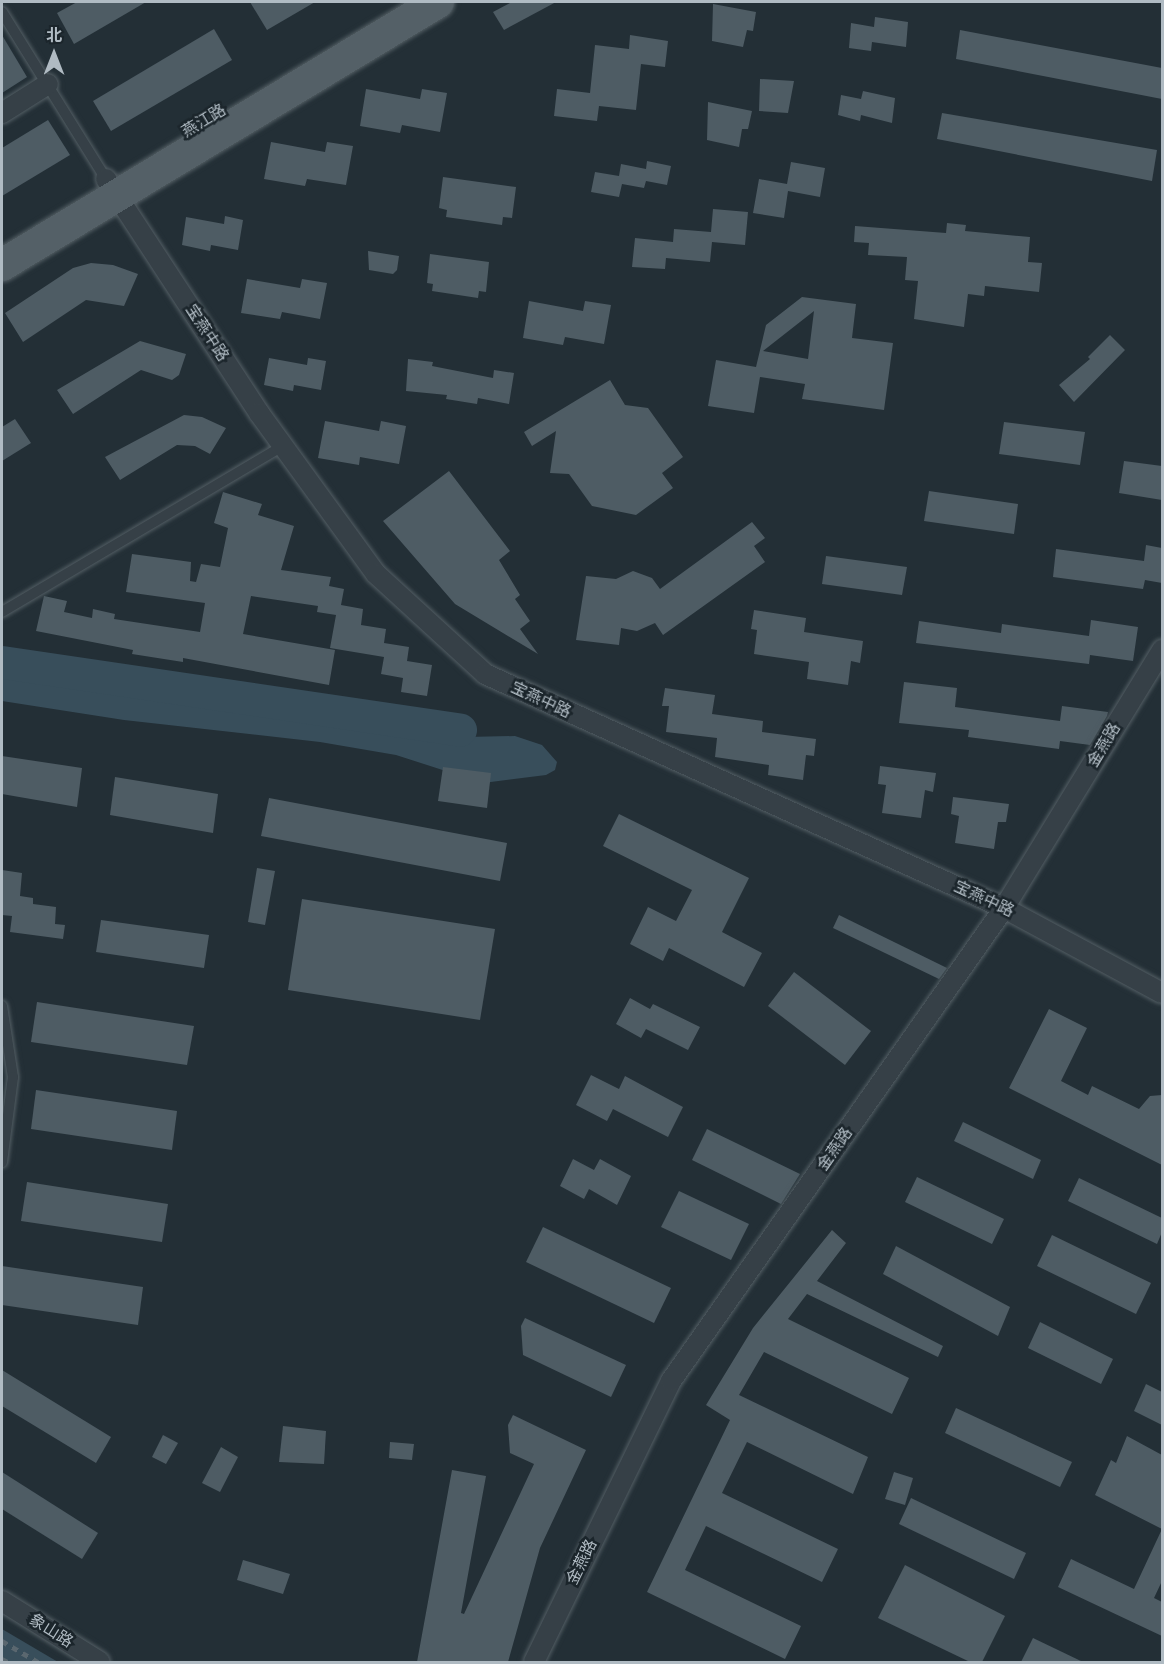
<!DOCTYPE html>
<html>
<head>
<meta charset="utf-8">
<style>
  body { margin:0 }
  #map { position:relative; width:1164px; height:1664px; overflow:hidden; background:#232f36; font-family:"Public Sans","Noto Sans SC",sans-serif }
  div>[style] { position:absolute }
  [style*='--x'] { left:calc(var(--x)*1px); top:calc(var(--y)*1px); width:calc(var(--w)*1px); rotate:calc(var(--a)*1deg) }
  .water>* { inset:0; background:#384e5b }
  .river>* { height:33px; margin:-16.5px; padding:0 16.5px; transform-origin:16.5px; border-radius:16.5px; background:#384e5b }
  .building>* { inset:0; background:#4e5c64 }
  .roads { filter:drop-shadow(0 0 2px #535e64) drop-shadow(0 0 2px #535e64) }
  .service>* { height:10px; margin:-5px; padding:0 5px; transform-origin:5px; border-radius:5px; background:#364047 }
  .minor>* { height:20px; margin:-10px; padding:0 10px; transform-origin:10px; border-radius:10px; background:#364047 }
  .primary>* { height:32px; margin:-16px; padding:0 16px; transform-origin:16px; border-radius:16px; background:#546067 }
  .rail>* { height:4.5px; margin-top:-2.25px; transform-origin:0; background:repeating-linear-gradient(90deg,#5a676f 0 6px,transparent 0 12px) }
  span { translate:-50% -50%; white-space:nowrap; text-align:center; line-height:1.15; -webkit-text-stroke:5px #1b252b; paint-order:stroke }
  .street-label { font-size:16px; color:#b0bbc3 }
  .frame { position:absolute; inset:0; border:3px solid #b0bbc3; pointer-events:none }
  .north { position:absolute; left:24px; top:24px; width:60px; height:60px; -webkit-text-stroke:4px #1b252b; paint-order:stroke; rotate:0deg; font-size:16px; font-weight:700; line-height:24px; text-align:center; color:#b0bbc3 }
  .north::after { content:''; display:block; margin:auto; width:21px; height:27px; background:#b0bbc3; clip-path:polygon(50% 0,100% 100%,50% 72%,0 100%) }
</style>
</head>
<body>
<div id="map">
  <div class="water">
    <div style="clip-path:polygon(2px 678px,130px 689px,466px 737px,515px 736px,542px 745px,557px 762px,555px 770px,546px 775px,483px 783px,396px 755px,320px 742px,124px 720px,2px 701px)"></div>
    <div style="clip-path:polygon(2px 1629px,58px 1662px,8px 1662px,2px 1659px)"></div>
  </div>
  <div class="river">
    <div style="--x:2;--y:662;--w:463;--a:8.4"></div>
  </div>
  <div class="building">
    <div style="clip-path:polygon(77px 2px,146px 2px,74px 44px,57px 13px)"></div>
    <div style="clip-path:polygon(250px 2px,315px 2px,267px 30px)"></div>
    <div style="clip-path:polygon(512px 2px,556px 2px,504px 30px,493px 12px)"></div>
    <div style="clip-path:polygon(713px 4px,756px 12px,753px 31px,747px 30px,743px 47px,712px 41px)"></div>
    <div style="clip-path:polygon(875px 17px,908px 22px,906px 47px,872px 42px,871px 51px,849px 48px,851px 23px,874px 27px)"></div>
    <div style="clip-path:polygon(214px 29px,232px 60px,111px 131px,93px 101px)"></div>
    <div style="clip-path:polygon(960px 30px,1162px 68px,1162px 99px,956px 59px)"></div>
    <div style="clip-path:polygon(2px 35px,27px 77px,2px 93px)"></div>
    <div style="clip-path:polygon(630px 35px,668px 41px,665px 67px,641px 64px,636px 110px,599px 106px,597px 121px,554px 116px,557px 89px,590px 93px,595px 45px,629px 49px)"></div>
    <div style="clip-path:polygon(760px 79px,794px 81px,788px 113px,759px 111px)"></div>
    <div style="clip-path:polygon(366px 89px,420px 99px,422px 89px,447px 93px,440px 132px,402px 125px,400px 133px,360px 126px)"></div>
    <div style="clip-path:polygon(863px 91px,895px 98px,892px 123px,861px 115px,860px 121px,838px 115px,841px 95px,861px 99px)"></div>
    <div style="clip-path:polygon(708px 102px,752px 111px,748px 129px,742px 129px,739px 147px,707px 140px)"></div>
    <div style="clip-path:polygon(942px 113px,1157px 150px,1152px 181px,937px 139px)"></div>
    <div style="clip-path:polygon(48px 120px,70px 155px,2px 196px,2px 148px)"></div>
    <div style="clip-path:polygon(271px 142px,325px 152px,327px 142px,353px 146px,346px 185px,307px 179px,305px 186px,264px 179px)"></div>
    <div style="clip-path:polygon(647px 161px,671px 166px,667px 185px,646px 181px,644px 188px,622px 184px,619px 197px,591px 192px,595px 172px,619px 176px,621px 164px,646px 169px)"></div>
    <div style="clip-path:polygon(791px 162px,825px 168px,820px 197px,788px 191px,784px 218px,753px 213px,759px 179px,787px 184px)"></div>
    <div style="clip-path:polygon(443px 177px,516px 187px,512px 218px,503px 217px,502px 225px,446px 217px,447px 210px,439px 208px)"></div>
    <div style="clip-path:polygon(713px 209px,748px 212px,745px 245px,712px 242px,710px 262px,666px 258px,665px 269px,632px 267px,635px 238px,673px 242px,674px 229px,711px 232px)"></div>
    <div style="clip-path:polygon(225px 216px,243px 220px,238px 250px,211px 245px,210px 251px,182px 245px,186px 217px,224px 224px)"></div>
    <div style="clip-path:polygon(947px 223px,966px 225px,965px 231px,1030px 237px,1028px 262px,1042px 263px,1039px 292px,985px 286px,984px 296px,968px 294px,964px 327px,914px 319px,918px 281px,905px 280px,907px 257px,868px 255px,869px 243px,854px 242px,855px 226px,946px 233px)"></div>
    <div style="clip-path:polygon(368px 251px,399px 256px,397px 270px,393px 274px,369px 270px)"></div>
    <div style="clip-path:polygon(430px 254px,489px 262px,486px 292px,479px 291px,478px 298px,432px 291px,433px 284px,427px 283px)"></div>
    <div style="clip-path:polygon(91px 263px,113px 265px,138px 274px,124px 306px,86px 300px,23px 342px,5px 313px,73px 268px)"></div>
    <div style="clip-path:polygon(247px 279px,300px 288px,302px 279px,327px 283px,320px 319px,282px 312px,280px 319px,241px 313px)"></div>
    <div style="clip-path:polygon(evenodd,802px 297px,856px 304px,852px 338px,893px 343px,884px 410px,802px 399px,805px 384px,760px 377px,754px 413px,708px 406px,716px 360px,756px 367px,766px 325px,802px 297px,814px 311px,808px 359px,763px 351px,814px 311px)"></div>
    <div style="clip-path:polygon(529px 301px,583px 311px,585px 301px,611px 305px,604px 344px,565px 337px,563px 345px,523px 338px)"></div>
    <div style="clip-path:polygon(1110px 335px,1125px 350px,1074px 402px,1059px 385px,1090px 359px,1088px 357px)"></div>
    <div style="clip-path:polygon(140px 341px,186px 354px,179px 375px,172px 380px,141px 370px,73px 414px,57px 390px)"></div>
    <div style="clip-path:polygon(269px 358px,307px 365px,308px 358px,326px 361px,321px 390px,294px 385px,293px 391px,264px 385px)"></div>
    <div style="clip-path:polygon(408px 359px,433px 362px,432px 366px,493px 378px,494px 370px,514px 373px,509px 404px,478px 398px,477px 404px,446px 399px,447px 395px,406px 391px)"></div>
    <div style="clip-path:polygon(610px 380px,625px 405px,648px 408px,683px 457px,662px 473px,673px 488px,636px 515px,592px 506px,569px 474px,550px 473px,556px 431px,532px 446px,524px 432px)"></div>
    <div style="clip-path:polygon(184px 415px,202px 417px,226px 428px,210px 454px,195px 446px,177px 445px,120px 480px,105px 457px)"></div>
    <div style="clip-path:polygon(15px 419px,31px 443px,2px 461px,2px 427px)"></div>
    <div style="clip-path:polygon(325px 421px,379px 431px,381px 421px,406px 426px,399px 464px,360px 457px,359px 465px,318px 458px)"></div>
    <div style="clip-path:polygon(1004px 422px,1085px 432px,1080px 465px,999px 454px)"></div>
    <div style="clip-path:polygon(1124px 461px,1162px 466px,1162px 500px,1119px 493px)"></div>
    <div style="clip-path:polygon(449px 471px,510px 551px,499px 560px,520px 595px,515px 599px,530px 621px,520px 629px,538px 654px,455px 604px,383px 521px)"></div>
    <div style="clip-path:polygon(929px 491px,1018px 504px,1014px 534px,924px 521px)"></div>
    <div style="clip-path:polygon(223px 492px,262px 504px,258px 515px,294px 526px,281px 570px,331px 577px,329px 586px,344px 589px,341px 605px,363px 609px,361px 625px,386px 629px,384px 643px,409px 647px,407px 661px,432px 665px,427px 696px,401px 692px,403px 678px,381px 674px,384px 657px,330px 648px,336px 615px,317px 612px,318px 606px,251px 596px,243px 634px,335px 650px,329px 685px,183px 658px,183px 662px,132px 654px,133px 650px,36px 631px,44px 596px,67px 601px,64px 612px,92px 618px,93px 609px,115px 614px,114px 619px,200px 632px,205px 603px,126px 592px,132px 554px,191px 562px,190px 581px,196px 582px,201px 564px,220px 567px,228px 528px,214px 523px)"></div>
    <div style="clip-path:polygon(752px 522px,765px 538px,754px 546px,765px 562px,663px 635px,655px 623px,637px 631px,621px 628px,619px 645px,576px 640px,586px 576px,616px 579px,633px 571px,652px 578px,660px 589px)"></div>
    <div style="clip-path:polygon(1146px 545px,1162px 548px,1162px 583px,1145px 580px,1143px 589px,1053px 577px,1056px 549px,1144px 561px)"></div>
    <div style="clip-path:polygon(826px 556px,907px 567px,902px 595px,822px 584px)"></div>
    <div style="clip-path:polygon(754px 610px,806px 618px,804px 632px,863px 641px,860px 663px,851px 661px,848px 685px,807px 679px,809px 662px,754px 654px,757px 630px,751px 629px)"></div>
    <div style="clip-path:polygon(1091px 620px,1138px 627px,1133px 661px,1090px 655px,1089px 664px,916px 643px,919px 621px,1001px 633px,1002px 624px,1089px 636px)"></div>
    <div style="clip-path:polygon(904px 682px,957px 688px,955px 707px,1060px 721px,1062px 706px,1108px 712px,1107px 716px,1090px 745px,1060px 741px,1059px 749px,968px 737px,969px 730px,899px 723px)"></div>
    <div style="clip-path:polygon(665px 688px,715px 695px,712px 714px,763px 721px,762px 732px,816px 739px,814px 756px,806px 755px,803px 780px,768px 775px,769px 765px,715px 757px,717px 738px,666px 732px,669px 706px,662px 706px)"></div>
    <div style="clip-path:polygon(2px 756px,82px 768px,77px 807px,2px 794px)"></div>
    <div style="clip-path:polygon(880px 766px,936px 773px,933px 792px,925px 790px,921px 818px,882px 813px,886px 785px,878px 784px)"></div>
    <div style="clip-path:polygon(443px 767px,491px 773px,487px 808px,438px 801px)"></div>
    <div style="clip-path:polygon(115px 777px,218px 794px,213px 833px,110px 815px)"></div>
    <div style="clip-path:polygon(953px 797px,1009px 804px,1006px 822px,998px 822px,994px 849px,955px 843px,959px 816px,951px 814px)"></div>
    <div style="clip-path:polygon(269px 798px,507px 843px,500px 881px,261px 836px)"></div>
    <div style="clip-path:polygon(619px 814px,749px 878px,722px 932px,762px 953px,744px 987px,669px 948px,663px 961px,630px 944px,648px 907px,676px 921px,692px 890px,603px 846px)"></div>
    <div style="clip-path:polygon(257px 868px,275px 871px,265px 925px,248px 922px)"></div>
    <div style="clip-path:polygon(2px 870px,22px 873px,20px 896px,33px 898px,33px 904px,56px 907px,55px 924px,65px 925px,63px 939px,10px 932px,12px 916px,2px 915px)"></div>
    <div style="clip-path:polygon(302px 899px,495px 929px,480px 1020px,288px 990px)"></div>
    <div style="clip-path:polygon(839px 915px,947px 968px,939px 979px,833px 928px)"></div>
    <div style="clip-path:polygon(101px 920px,209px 935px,204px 968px,96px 952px)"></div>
    <div style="clip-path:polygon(794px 972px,871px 1031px,845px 1065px,768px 1006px)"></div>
    <div style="clip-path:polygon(630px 998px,650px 1009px,653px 1004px,700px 1027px,688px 1050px,646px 1029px,641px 1038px,616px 1024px)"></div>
    <div style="clip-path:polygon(37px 1002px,194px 1026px,187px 1065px,31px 1042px)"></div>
    <div style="clip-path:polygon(1049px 1009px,1087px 1028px,1061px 1081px,1088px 1095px,1092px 1086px,1139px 1109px,1150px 1096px,1162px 1095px,1162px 1165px,1009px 1088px)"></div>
    <div style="clip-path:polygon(591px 1075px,619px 1089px,625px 1076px,683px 1107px,668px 1137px,613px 1109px,607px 1121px,576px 1105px)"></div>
    <div style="clip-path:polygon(36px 1090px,177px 1111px,172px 1150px,31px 1129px)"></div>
    <div style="clip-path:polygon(963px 1122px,1041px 1160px,1033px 1179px,954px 1141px)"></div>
    <div style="clip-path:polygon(707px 1129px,800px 1174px,781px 1204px,692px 1160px)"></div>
    <div style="clip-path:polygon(573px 1159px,594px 1170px,600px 1159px,631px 1176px,617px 1205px,589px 1189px,584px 1199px,560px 1186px)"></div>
    <div style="clip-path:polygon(917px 1177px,1004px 1219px,992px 1244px,905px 1202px)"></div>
    <div style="clip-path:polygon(1079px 1178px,1162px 1218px,1162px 1232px,1157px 1244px,1068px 1201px)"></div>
    <div style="clip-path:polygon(27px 1182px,168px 1204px,162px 1242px,21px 1221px)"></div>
    <div style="clip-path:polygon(679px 1191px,749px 1224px,731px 1260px,661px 1227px)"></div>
    <div style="clip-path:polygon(543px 1227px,671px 1288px,654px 1323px,526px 1262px)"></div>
    <div style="clip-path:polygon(832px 1230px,846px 1243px,817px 1281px,943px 1346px,938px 1357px,807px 1294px,788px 1319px,909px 1378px,892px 1414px,764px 1352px,739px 1395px,868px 1457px,853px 1494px,747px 1442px,722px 1493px,838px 1549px,822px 1582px,706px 1526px,685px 1570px,801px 1626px,785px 1659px,647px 1592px,730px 1420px,706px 1405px,753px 1328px)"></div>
    <div style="clip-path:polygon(1052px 1235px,1151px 1283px,1136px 1314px,1037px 1266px)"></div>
    <div style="clip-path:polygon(896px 1246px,1010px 1307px,998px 1336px,883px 1274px)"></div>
    <div style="clip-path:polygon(2px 1266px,143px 1287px,138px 1325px,2px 1305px)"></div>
    <div style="clip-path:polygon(525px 1318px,626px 1365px,611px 1397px,523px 1355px,521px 1326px)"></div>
    <div style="clip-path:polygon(1040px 1322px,1113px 1359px,1101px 1384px,1028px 1348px)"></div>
    <div style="clip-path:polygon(2px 1370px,111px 1437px,96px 1463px,2px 1406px)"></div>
    <div style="clip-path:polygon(1146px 1384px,1162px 1392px,1162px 1425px,1134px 1411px)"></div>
    <div style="clip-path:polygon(956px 1408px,1072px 1462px,1060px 1487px,945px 1433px)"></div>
    <div style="clip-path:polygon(513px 1415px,586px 1450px,540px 1548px,508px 1662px,417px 1662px,452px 1470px,486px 1476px,461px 1613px,464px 1614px,534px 1464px,510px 1453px,508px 1425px)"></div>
    <div style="clip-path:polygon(283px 1426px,326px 1431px,324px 1464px,279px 1462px)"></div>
    <div style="clip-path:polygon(163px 1435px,178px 1443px,166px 1464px,152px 1457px)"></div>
    <div style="clip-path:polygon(1127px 1436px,1162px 1455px,1162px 1581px,1154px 1598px,1162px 1602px,1162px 1636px,1058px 1587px,1071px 1559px,1134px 1589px,1162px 1529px,1095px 1495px,1111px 1460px,1116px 1463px)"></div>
    <div style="clip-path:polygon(390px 1442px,414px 1444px,412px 1460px,389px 1458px)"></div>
    <div style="clip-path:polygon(221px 1447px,238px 1457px,220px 1492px,202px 1483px)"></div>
    <div style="clip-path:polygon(2px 1472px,98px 1533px,82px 1559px,2px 1509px)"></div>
    <div style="clip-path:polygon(894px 1472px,913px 1478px,905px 1505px,885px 1499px)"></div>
    <div style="clip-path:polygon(911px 1498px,1026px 1553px,1014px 1579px,899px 1524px)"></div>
    <div style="clip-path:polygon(243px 1560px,290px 1574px,283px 1594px,237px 1580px)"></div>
    <div style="clip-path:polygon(905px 1565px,1005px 1616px,982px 1662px,970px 1662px,878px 1618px)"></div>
    <div style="clip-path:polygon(1033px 1638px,1083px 1662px,1021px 1662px)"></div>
  </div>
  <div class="roads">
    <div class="service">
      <div style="--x:2;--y:12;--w:197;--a:58.1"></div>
      <div style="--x:2;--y:612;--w:326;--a:-30.6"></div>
      <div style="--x:2;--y:1006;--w:72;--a:81.2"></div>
      <div style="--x:13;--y:1077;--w:86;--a:97.4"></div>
    </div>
    <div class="minor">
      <div style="--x:2;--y:113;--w:54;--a:-32.2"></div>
      <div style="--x:106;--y:179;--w:280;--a:56.8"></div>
      <div style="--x:259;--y:413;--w:199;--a:54"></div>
      <div style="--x:376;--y:574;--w:148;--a:42.5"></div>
      <div style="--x:485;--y:674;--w:569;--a:24.27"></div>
      <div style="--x:1004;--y:908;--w:179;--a:28.3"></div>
      <div style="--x:2;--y:1601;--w:115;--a:31.9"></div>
      <div style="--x:534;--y:1662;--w:313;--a:-64"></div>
      <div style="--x:671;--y:1381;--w:578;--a:-54.85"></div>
      <div style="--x:1004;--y:908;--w:303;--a:-58.5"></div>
    </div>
    <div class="primary">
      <div style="--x:2;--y:265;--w:509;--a:-31.1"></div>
    </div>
  </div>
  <div class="rail">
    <div style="--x:2;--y:1641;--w:42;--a:30.3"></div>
    <div style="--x:2;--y:1659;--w:7;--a:27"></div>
  </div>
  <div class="street-label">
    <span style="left:204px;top:121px;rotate:-31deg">燕江路</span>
    <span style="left:207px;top:333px;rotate:57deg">宝燕中路</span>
    <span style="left:541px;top:700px;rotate:25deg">宝燕中路</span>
    <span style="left:1104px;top:745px;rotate:-59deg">金燕路</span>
    <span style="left:984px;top:899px;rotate:25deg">宝燕中路</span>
    <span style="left:835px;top:1149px;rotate:-55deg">金燕路</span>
    <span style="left:582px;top:1562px;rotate:-64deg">金燕路</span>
    <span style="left:51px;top:1631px;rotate:32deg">象山路</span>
  </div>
  <div class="frame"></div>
  <div class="north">北</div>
</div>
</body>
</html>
